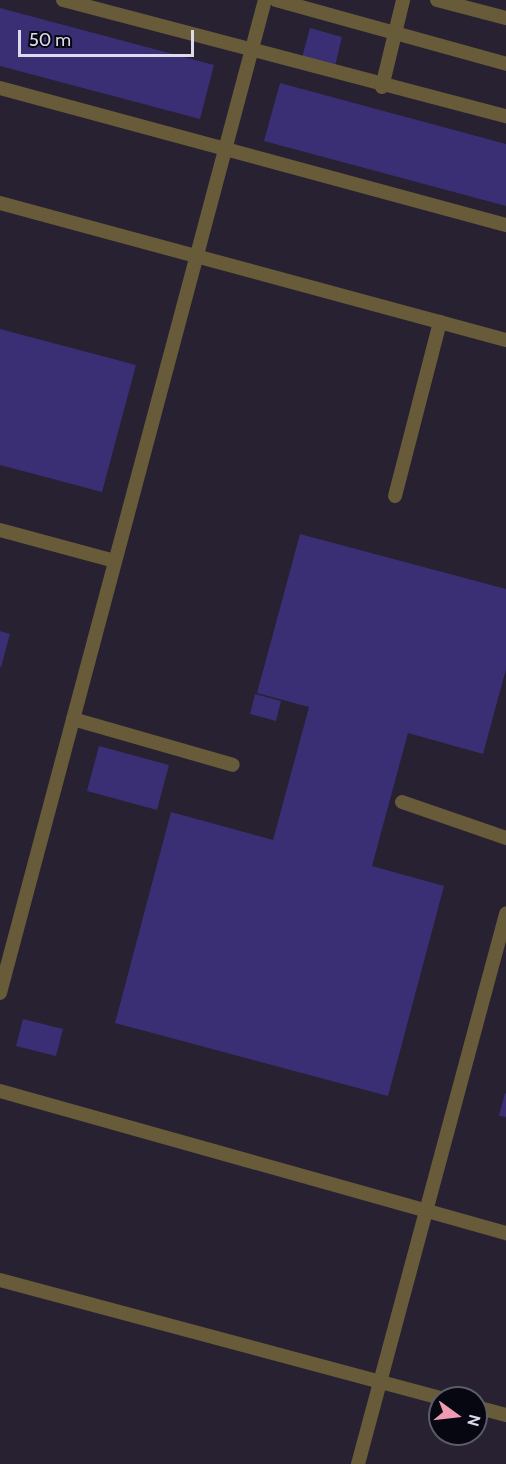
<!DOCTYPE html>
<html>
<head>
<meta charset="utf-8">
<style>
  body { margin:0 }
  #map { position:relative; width:506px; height:1464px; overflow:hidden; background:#1c1a33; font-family:Cabin,sans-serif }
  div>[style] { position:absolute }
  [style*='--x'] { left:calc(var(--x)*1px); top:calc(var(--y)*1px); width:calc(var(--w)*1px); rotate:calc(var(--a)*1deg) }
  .industrial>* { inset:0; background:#282131 }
  .building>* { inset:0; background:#3a2e74 }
  .service>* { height:14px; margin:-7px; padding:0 7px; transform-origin:7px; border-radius:7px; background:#685b3a }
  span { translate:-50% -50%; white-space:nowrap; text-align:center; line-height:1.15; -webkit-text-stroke:4.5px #070711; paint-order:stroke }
  .north { position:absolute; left:428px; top:1386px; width:60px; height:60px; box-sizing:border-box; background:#070711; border:2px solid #5c5c69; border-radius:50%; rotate:105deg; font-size:16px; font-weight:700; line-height:24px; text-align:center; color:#dbdbed }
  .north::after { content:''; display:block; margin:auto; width:21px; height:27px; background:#f19ab3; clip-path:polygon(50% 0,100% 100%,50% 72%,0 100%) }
  .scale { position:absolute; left:18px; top:30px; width:176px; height:27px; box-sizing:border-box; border:3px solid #dbdbed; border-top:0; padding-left:8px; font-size:18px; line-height:21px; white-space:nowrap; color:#dbdbed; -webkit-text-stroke:4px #070711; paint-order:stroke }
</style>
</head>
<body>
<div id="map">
  <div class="industrial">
    <div style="clip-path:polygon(evenodd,0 0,506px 0,506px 1464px,0 1464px,0 0,440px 1398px,476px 1398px,476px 1434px,440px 1434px,440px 1398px)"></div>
  </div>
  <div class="building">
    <div style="clip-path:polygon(0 8px,214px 65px,200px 119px,0 66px)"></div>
    <div style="clip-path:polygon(310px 28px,342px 37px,334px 70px,301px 61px)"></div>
    <div style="clip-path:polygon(280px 83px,506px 144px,506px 206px,264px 141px)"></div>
    <div style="clip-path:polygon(0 329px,136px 365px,102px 492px,0 465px)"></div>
    <div style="clip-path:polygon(300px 534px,506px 589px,506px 669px,483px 754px,408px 733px,372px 866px,444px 886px,388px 1096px,115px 1023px,171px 812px,273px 840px,309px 707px,257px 693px)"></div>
    <div style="clip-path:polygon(0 631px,10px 634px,1px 667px,0 667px)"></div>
    <div style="clip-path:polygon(255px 694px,281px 701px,276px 721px,250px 714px)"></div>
    <div style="clip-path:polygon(99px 746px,169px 765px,157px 810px,87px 791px)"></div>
    <div style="clip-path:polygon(23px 1019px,63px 1029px,56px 1056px,16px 1046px)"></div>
    <div style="clip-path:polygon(505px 1093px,506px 1094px,506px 1117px,499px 1116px)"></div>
  </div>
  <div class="service">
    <div style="--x:63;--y:0;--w:458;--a:14.7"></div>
    <div style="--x:276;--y:0;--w:239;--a:15.5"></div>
    <div style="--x:437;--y:0;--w:71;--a:14.6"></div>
    <div style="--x:382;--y:87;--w:89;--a:-76.4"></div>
    <div style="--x:0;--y:88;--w:524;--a:15.15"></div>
    <div style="--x:0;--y:203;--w:524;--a:15.15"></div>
    <div style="--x:395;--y:496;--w:180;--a:-75.5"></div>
    <div style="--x:0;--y:530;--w:119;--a:15.1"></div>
    <div style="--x:73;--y:719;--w:166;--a:16"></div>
    <div style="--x:402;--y:802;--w:110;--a:19.1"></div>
    <div style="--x:0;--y:993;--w:1028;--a:-75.06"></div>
    <div style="--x:0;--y:1091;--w:526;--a:15.68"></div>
    <div style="--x:0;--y:1280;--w:456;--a:15"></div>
    <div style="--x:476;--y:1407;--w:31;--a:15"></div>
    <div style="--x:358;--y:1464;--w:570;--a:-74.94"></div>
  </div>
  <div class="north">N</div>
  <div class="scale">50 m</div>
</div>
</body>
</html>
